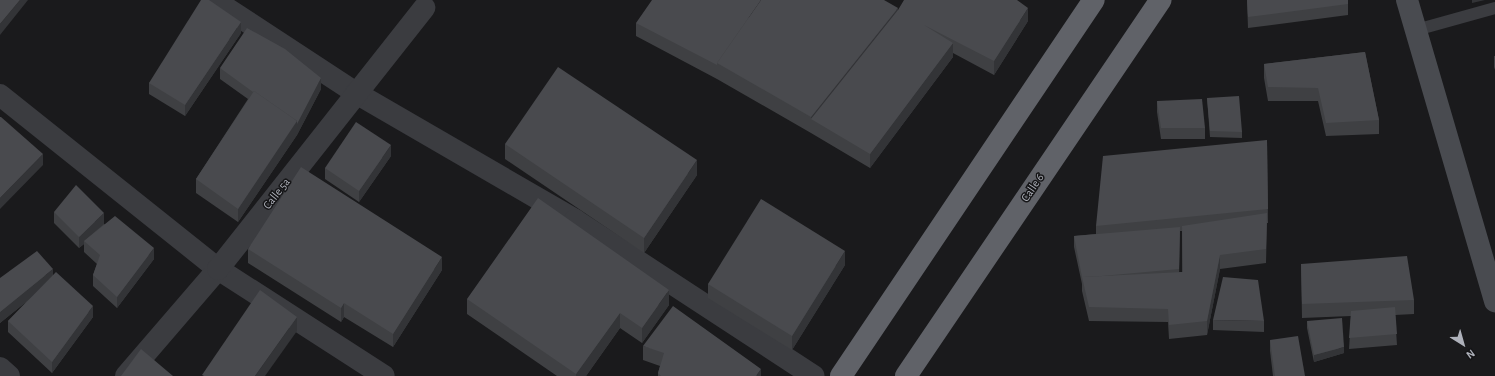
<!DOCTYPE html>
<html>
<head>
<meta charset="utf-8">
<style>
  body { margin:0 }
  #map { position:relative; width:1495px; height:376px; overflow:hidden; background:#1a1a1c; font-family:"Alegreya Sans",sans-serif }
  div>[style] { position:absolute }
  [style*='--x'] { left:calc(var(--x)*1px); top:calc(var(--y)*1px); width:calc(var(--w)*1px); rotate:calc(var(--a)*1deg) }
  .service>* { height:12px; margin:-6px; padding:0 6px; transform-origin:6px; border-radius:6px; background:#3b3c40 }
  .minor>* { height:22px; margin:-11px; padding:0 11px; transform-origin:11px; border-radius:11px; background:#3b3c40 }
  .secondary>* { height:22px; margin:-11px; padding:0 11px; transform-origin:11px; border-radius:11px; background:#494b50 }
  .trunk>* { height:22px; margin:-11px; padding:0 11px; transform-origin:11px; border-radius:11px; background:#606268 }
  .wall>* { inset:0; background:#3f4043 }
  .shaded-wall>* { inset:0; background:#333437 }
  .building>* { inset:0; background:#494a4e }
  span { translate:-50% -50%; white-space:nowrap; text-align:center; line-height:1.15; -webkit-text-stroke:3px #151517; paint-order:stroke }
  .street-label { font-size:12px; color:#aeb1ba }
  .north { position:absolute; left:1443px; top:324px; width:40px; height:40px; -webkit-text-stroke:3px #151517; paint-order:stroke; rotate:143deg; font-size:11px; font-weight:700; line-height:16px; text-align:center; color:#aeb1ba }
  .north::after { content:''; display:block; margin:auto; width:14px; height:18px; background:#aeb1ba; clip-path:polygon(50% 0,100% 100%,50% 72%,0 100%) }
</style>
</head>
<body>
<div id="map">
  <div class="service">
    <div style="--x:1416;--y:30;--w:82;--a:-15.6"></div>
  </div>
  <div class="minor">
    <div style="--x:214;--y:0;--w:170;--a:33.2"></div>
    <div style="--x:356;--y:93;--w:253;--a:30.1"></div>
    <div style="--x:575;--y:220;--w:285;--a:33.2"></div>
    <div style="--x:0;--y:95;--w:279;--a:38.6"></div>
    <div style="--x:218;--y:269;--w:197;--a:32.8"></div>
    <div style="--x:0;--y:368;--w:12;--a:42"></div>
    <div style="--x:126;--y:376;--w:141;--a:-49.3"></div>
    <div style="--x:218;--y:269;--w:333;--a:-51.7"></div>
  </div>
  <div class="secondary">
    <div style="--x:1407;--y:0;--w:314;--a:73.7"></div>
  </div>
  <div class="trunk">
    <div style="--x:841;--y:376;--w:453;--a:-56.1"></div>
    <div style="--x:906;--y:376;--w:454;--a:-55.9"></div>
  </div>
  <div class="wall">
    <div style="clip-path:polygon(1247px 0,1348px 0,1348px 15px,1248px 28px)"></div>
    <div style="clip-path:polygon(898px 10px,1028px 21px,994px 75px,953px 53px,953px 57px,870px 168px,811px 133px,717px 79px,636px 36px,636px 23px)"></div>
    <div style="clip-path:polygon(241px 33px,185px 116px,149px 94px,149px 83px)"></div>
    <div style="clip-path:polygon(1365px 52px,1379px 120px,1379px 134px,1326px 136px,1318px 101px,1268px 101px,1264px 78px,1264px 64px)"></div>
    <div style="clip-path:polygon(1494px 56px,1495px 56px,1495px 70px,1494px 67px)"></div>
    <div style="clip-path:polygon(220px 68px,321px 89px,297px 135px,238px 222px,196px 193px,196px 179px,248px 99px,220px 79px)"></div>
    <div style="clip-path:polygon(1207px 98px,1242px 132px,1242px 138px,1210px 137px)"></div>
    <div style="clip-path:polygon(1157px 101px,1205px 128px,1205px 139px,1161px 139px,1157px 112px)"></div>
    <div style="clip-path:polygon(evenodd,1267px 140px,1268px 223px,1267px 223px,1266px 263px,1220px 269px,1207px 335px,1169px 339px,1168px 322px,1089px 321px,1082px 291px,1082px 284px,1074px 247px,1074px 236px,1096px 234px,1096px 226px,1267px 140px,1180px 231px,1182px 231px,1182px 272px,1179px 272px,1180px 231px)"></div>
    <div style="clip-path:polygon(505px 144px,697px 175px,644px 253px,505px 159px)"></div>
    <div style="clip-path:polygon(391px 156px,359px 202px,325px 179px,325px 168px)"></div>
    <div style="clip-path:polygon(54px 212px,104px 224px,154px 259px,117px 308px,93px 286px,93px 275px,97px 264px,84px 252px,84px 244px,79px 248px,54px 223px)"></div>
    <div style="clip-path:polygon(248px 249px,442px 270px,393px 347px,344px 317px,341px 322px,248px 263px)"></div>
    <div style="clip-path:polygon(1301px 264px,1414px 300px,1414px 314px,1395px 315px,1397px 345px,1349px 349px,1351px 316px,1302px 318px)"></div>
    <div style="clip-path:polygon(845px 265px,792px 350px,708px 298px,708px 284px)"></div>
    <div style="clip-path:polygon(53px 275px,93px 317px,52px 373px,8px 332px,8px 321px,26px 302px,0 323px,0 278px)"></div>
    <div style="clip-path:polygon(467px 299px,669px 305px,642px 343px,620px 328px,586px 376px,557px 376px,467px 314px)"></div>
    <div style="clip-path:polygon(1213px 320px,1264px 321px,1264px 332px,1213px 330px)"></div>
    <div style="clip-path:polygon(1307px 321px,1344px 353px,1314px 362px,1307px 328px)"></div>
    <div style="clip-path:polygon(1270px 340px,1305px 376px,1273px 376px,1270px 351px)"></div>
    <div style="clip-path:polygon(643px 346px,761px 376px,658px 376px,658px 373px,660px 366px,643px 360px)"></div>
  </div>
  <div class="shaded-wall">
    <div style="clip-path:polygon(20px 0,28px 0,0 35px,0 24px)"></div>
    <div style="clip-path:polygon(1472px 0,1485px 0,1472px 3px)"></div>
    <div style="clip-path:polygon(898px 8px,898px 23px,811px 119px,811px 133px,811px 117px)"></div>
    <div style="clip-path:polygon(1028px 8px,1028px 21px,994px 75px,994px 61px)"></div>
    <div style="clip-path:polygon(241px 22px,241px 33px,185px 116px,185px 105px)"></div>
    <div style="clip-path:polygon(953px 43px,953px 57px,870px 168px,870px 154px)"></div>
    <div style="clip-path:polygon(321px 78px,321px 89px,297px 135px,238px 222px,238px 209px)"></div>
    <div style="clip-path:polygon(391px 145px,391px 156px,359px 202px,359px 191px)"></div>
    <div style="clip-path:polygon(43px 154px,43px 165px,0 209px,0 198px)"></div>
    <div style="clip-path:polygon(697px 160px,697px 175px,644px 253px,644px 238px)"></div>
    <div style="clip-path:polygon(104px 213px,104px 224px,84px 241px,84px 244px,79px 248px,79px 237px)"></div>
    <div style="clip-path:polygon(1180px 227px,1180px 238px,1179px 280px,1179px 269px)"></div>
    <div style="clip-path:polygon(154px 248px,154px 259px,117px 308px,117px 297px)"></div>
    <div style="clip-path:polygon(845px 251px,845px 265px,792px 350px,792px 336px)"></div>
    <div style="clip-path:polygon(1220px 255px,1220px 269px,1207px 335px,1207px 321px)"></div>
    <div style="clip-path:polygon(442px 257px,442px 270px,393px 347px,393px 334px)"></div>
    <div style="clip-path:polygon(53px 269px,53px 280px,0 323px,0 312px)"></div>
    <div style="clip-path:polygon(669px 290px,669px 305px,642px 343px,642px 328px)"></div>
    <div style="clip-path:polygon(344px 303px,344px 317px,341px 322px,341px 308px)"></div>
    <div style="clip-path:polygon(93px 306px,93px 317px,52px 373px,52px 362px)"></div>
    <div style="clip-path:polygon(620px 313px,620px 328px,586px 376px,576px 376px,576px 374px)"></div>
    <div style="clip-path:polygon(297px 317px,297px 331px,265px 376px,255px 376px)"></div>
    <div style="clip-path:polygon(1344px 347px,1344px 353px,1314px 362px,1314px 355px)"></div>
    <div style="clip-path:polygon(761px 369px,761px 376px,756px 376px)"></div>
  </div>
  <div class="building">
    <div style="clip-path:polygon(0 0,20px 0,0 24px)"></div>
    <div style="clip-path:polygon(201px 0,209px 0,241px 22px,185px 105px,149px 83px)"></div>
    <div style="clip-path:polygon(652px 0,761px 0,717px 63px,717px 65px,636px 23px)"></div>
    <div style="clip-path:polygon(761px 0,884px 0,898px 8px,811px 117px,717px 63px)"></div>
    <div style="clip-path:polygon(904px 0,1017px 0,1028px 8px,994px 61px,924px 25px,953px 43px,870px 154px,811px 119px,898px 10px)"></div>
    <div style="clip-path:polygon(1247px 0,1348px 0,1348px 4px,1248px 17px)"></div>
    <div style="clip-path:polygon(247px 28px,285px 49px,321px 78px,297px 124px,297px 121px,254px 91px,253px 92px,220px 68px)"></div>
    <div style="clip-path:polygon(1365px 52px,1379px 120px,1326px 123px,1318px 88px,1268px 87px,1264px 64px)"></div>
    <div style="clip-path:polygon(558px 67px,697px 160px,644px 238px,505px 144px)"></div>
    <div style="clip-path:polygon(254px 91px,297px 121px,238px 209px,196px 179px)"></div>
    <div style="clip-path:polygon(1239px 96px,1242px 132px,1210px 131px,1207px 98px)"></div>
    <div style="clip-path:polygon(1202px 99px,1205px 128px,1161px 128px,1157px 101px)"></div>
    <div style="clip-path:polygon(0 117px,1px 117px,43px 154px,0 198px)"></div>
    <div style="clip-path:polygon(356px 122px,391px 145px,359px 191px,325px 168px)"></div>
    <div style="clip-path:polygon(1267px 140px,1268px 209px,1096px 226px,1103px 156px)"></div>
    <div style="clip-path:polygon(301px 167px,442px 257px,393px 334px,344px 303px,341px 308px,248px 249px)"></div>
    <div style="clip-path:polygon(76px 185px,104px 213px,79px 237px,54px 212px)"></div>
    <div style="clip-path:polygon(538px 198px,669px 290px,642px 328px,620px 313px,576px 374px,467px 299px)"></div>
    <div style="clip-path:polygon(761px 199px,845px 251px,792px 336px,708px 284px)"></div>
    <div style="clip-path:polygon(1267px 213px,1266px 249px,1220px 255px,1207px 321px,1169px 325px,1168px 309px,1089px 307px,1082px 277px,1183px 272px,1182px 226px)"></div>
    <div style="clip-path:polygon(115px 216px,154px 248px,117px 297px,93px 275px,100px 255px,84px 241px)"></div>
    <div style="clip-path:polygon(1180px 227px,1179px 269px,1102px 276px,1082px 277px,1074px 236px)"></div>
    <div style="clip-path:polygon(37px 251px,53px 269px,0 312px,0 278px)"></div>
    <div style="clip-path:polygon(1407px 256px,1414px 300px,1302px 304px,1301px 264px)"></div>
    <div style="clip-path:polygon(56px 272px,93px 306px,52px 362px,8px 321px)"></div>
    <div style="clip-path:polygon(1223px 277px,1258px 280px,1264px 321px,1213px 320px)"></div>
    <div style="clip-path:polygon(260px 290px,297px 317px,255px 376px,204px 376px,202px 375px)"></div>
    <div style="clip-path:polygon(673px 306px,761px 369px,756px 376px,661px 376px,658px 373px,664px 353px,643px 346px)"></div>
    <div style="clip-path:polygon(1395px 307px,1397px 334px,1349px 338px,1351px 311px)"></div>
    <div style="clip-path:polygon(1342px 318px,1344px 347px,1314px 355px,1307px 321px)"></div>
    <div style="clip-path:polygon(1298px 336px,1305px 376px,1275px 376px,1270px 340px)"></div>
    <div style="clip-path:polygon(141px 349px,173px 376px,121px 376px)"></div>
  </div>
  <div class="street-label">
    <span style="left:1033px;top:188px;rotate:-56deg">Calle 6</span>
    <span style="left:277px;top:194px;rotate:-52deg">Calle 5a</span>
  </div>
  <div class="north">N</div>
</div>
</body>
</html>
